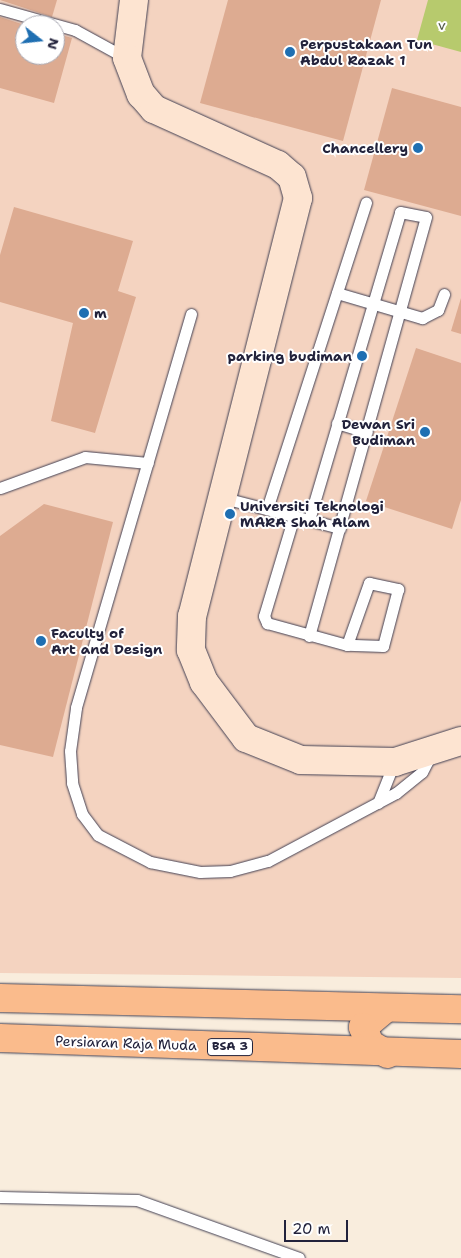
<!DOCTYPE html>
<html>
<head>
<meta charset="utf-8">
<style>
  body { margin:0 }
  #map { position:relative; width:461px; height:1258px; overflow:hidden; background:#f9eddd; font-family:"Shantell Sans",sans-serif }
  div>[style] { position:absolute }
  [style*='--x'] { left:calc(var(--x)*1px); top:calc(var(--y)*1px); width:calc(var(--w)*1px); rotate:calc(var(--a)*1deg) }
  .built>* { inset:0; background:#f4d3c0 }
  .green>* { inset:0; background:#b7ca6d }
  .building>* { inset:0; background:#ddab91 }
  .roads { filter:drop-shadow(0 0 1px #424053) drop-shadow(0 0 1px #424053) }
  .lane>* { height:11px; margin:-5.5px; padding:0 5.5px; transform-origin:5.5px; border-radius:5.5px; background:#fff }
  .secondary>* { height:28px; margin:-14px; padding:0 14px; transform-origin:14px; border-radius:14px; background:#fde4d1 }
  .primary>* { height:28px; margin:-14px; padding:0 14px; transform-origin:14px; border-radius:14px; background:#fabb8c }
  .dots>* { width:14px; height:14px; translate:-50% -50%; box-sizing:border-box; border:2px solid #fff; border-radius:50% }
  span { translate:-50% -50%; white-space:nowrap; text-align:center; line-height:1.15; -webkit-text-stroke:4px #fff; paint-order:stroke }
  .shield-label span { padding:1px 4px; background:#fff; border:1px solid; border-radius:4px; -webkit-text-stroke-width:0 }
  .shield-label { font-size:12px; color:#22223b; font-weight:700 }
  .park-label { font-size:14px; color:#565d4c }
  .poi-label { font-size:14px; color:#22223b; font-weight:700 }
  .left { translate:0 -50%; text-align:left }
  .right { translate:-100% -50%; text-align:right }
  .street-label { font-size:14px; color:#22223b }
  .north { position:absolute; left:15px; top:15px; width:50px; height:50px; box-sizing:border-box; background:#fff; border:1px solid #a7a7b1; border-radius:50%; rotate:106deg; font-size:14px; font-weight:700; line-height:20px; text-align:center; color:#22223b }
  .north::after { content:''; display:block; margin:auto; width:18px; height:22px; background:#1f6fb2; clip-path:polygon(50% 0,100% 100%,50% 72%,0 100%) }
  .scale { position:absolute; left:284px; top:1220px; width:64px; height:22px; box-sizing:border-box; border:2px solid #22223b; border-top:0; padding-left:6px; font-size:15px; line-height:18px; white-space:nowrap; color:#22223b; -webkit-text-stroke:4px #fff; paint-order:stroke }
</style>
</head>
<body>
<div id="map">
  <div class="built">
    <div style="clip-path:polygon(evenodd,0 0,461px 0,461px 978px,0 973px,0 0,25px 25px,55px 25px,55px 55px,25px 55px,25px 25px)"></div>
  </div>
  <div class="green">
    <div style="clip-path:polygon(428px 0,461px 0,461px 52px,417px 40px)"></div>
  </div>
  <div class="building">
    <div style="clip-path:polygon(0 0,57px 0,52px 17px)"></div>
    <div style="clip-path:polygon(228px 0,381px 0,343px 141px,200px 103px)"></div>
    <div style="clip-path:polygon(0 17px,25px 25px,25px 55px,55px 55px,55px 33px,72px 38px,54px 103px,0 88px)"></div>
    <div style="clip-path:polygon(392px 88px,461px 107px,461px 216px,364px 190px)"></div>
    <div style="clip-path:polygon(14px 207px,133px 241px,118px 291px,136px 297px,95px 433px,51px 421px,73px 323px,0 302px,0 255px)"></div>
    <div style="clip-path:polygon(461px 298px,461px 334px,451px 331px)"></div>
    <div style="clip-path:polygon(416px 348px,461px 363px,461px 500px,452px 529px,366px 501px)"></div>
    <div style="clip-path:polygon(44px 504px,113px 522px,53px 757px,0 745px,0 536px)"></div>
  </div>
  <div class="roads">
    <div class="lane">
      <div style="--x:0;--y:9;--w:78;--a:15.6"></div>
      <div style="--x:75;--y:30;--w:58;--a:28.8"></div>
      <div style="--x:337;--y:293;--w:89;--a:16.4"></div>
      <div style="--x:422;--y:318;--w:18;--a:-27"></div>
      <div style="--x:438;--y:310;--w:17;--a:-69"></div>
      <div style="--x:191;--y:314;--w:410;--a:106.3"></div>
      <div style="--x:76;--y:708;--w:43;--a:97.9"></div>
      <div style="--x:70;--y:751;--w:32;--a:86"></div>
      <div style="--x:72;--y:783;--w:33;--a:72"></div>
      <div style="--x:82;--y:814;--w:26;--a:53"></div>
      <div style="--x:98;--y:835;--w:59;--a:27.4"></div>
      <div style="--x:150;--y:862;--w:51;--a:11.3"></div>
      <div style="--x:200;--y:872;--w:30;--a:-2"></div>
      <div style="--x:230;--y:871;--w:39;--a:-15"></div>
      <div style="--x:268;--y:861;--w:145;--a:-28"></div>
      <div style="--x:396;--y:793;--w:33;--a:-39"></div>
      <div style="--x:422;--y:772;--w:20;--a:-63"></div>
      <div style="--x:337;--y:423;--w:31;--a:17"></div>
      <div style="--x:0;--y:488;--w:90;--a:-20"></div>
      <div style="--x:85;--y:457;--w:63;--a:5.4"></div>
      <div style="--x:220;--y:497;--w:124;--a:14.5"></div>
      <div style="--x:267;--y:509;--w:322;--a:-72.1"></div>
      <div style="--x:294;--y:516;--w:104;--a:106.7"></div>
      <div style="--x:264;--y:616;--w:8;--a:67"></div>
      <div style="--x:267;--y:623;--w:83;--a:15.4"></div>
      <div style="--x:347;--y:645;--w:66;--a:-70.5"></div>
      <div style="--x:369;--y:583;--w:30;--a:12"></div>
      <div style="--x:398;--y:589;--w:59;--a:104.7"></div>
      <div style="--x:383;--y:646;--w:36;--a:-178"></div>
      <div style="--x:309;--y:520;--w:321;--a:-73.5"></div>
      <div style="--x:400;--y:212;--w:26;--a:11"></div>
      <div style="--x:426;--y:217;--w:435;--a:105.6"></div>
      <div style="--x:378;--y:803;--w:43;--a:-68.2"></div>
      <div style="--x:0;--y:1197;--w:137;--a:1.3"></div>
      <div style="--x:137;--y:1200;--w:172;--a:19.7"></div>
    </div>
    <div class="secondary">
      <div style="--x:134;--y:0;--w:58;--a:96.9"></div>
      <div style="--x:127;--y:58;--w:39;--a:69"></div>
      <div style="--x:141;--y:94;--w:20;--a:49"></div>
      <div style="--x:154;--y:109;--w:136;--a:24.3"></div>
      <div style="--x:278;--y:165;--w:18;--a:41"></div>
      <div style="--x:292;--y:177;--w:22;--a:74"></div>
      <div style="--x:298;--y:198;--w:431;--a:104.2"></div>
      <div style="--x:192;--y:616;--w:34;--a:92"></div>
      <div style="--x:191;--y:650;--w:35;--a:68"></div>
      <div style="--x:204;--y:682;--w:70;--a:53.1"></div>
      <div style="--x:246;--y:738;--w:59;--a:21.8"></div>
      <div style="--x:301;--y:760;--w:94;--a:1.2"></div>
      <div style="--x:395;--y:762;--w:69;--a:-17.7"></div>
    </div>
    <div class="primary">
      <div style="--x:0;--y:998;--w:461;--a:1.4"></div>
      <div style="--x:386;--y:1008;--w:30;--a:140"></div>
      <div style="--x:363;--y:1027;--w:18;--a:68"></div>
      <div style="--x:370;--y:1044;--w:20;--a:30"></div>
      <div style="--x:0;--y:1038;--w:461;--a:2"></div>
    </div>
  </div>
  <div class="dots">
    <div style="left:290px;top:52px;background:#1f6fb2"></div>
    <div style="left:418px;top:148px;background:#1f6fb2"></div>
    <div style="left:84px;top:313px;background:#1f6fb2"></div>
    <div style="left:362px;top:356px;background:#1f6fb2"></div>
    <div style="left:425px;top:432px;background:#1f6fb2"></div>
    <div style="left:230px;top:514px;background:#1f6fb2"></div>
    <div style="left:41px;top:641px;background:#1f6fb2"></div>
  </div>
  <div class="shield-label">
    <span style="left:230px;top:1047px">BSA 3</span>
  </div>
  <div class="park-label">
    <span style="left:442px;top:25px">v</span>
  </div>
  <div class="poi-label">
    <span class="left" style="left:300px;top:52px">Perpustakaan Tun<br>Abdul Razak 1</span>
    <span class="right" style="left:408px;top:148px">Chancellery</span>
    <span class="left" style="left:94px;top:313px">m</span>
    <span class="right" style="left:352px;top:356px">parking budiman</span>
    <span class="right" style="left:415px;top:432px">Dewan Sri<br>Budiman</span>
    <span class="left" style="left:240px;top:514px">Universiti Teknologi<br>MARA Shah Alam</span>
    <span class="left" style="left:51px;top:641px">Faculty of<br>Art and Design</span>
  </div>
  <div class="street-label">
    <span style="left:126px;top:1043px;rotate:2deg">Persiaran Raja Muda</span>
  </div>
  <div class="north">N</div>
  <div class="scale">20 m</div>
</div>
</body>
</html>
